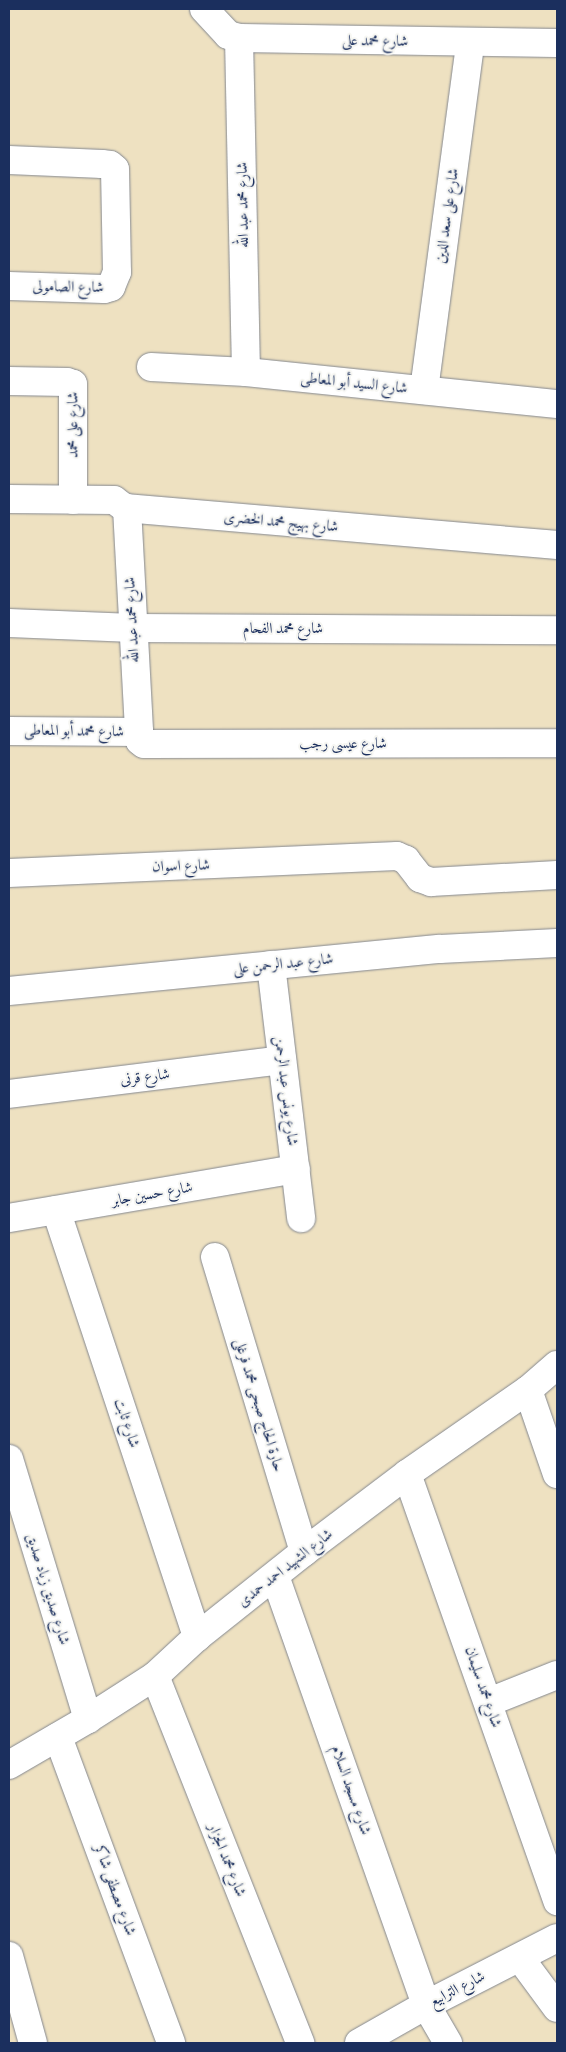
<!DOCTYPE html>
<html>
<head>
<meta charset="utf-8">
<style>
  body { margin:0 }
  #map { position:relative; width:566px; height:2052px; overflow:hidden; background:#eee1c1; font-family:"IM FELL Great Primer",Amiri,serif }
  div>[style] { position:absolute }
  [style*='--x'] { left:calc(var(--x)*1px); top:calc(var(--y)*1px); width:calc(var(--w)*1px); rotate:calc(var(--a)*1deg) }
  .roads { filter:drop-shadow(0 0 1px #848890) drop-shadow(0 0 1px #848890) }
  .minor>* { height:28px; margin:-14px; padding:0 14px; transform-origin:14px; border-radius:14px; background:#fff }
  span { translate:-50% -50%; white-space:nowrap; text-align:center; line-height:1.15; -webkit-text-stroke:4px #f6f6f2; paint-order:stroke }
  .street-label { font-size:15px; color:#1b2f5e }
  .frame { position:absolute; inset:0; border:10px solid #1b2f5e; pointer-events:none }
</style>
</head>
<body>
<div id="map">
  <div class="roads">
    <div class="minor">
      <div style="--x:204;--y:9;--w:35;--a:47"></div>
      <div style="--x:228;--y:35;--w:11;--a:15"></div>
      <div style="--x:239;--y:38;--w:318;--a:0.9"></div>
      <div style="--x:239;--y:38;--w:334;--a:88.8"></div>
      <div style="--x:9;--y:160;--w:93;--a:2.5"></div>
      <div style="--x:102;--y:164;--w:8;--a:7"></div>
      <div style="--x:110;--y:165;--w:6;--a:39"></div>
      <div style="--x:115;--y:169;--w:103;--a:88.9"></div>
      <div style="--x:117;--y:272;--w:16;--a:112"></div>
      <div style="--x:111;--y:287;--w:7;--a:164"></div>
      <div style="--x:104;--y:289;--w:95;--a:-178.2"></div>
      <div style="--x:151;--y:367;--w:95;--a:3"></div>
      <div style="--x:246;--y:372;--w:313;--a:5.9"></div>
      <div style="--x:9;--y:381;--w:58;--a:1"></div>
      <div style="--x:67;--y:382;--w:6;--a:18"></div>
      <div style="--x:73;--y:384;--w:116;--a:90"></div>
      <div style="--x:424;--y:390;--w:350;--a:-82.4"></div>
      <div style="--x:9;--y:499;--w:105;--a:0.5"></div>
      <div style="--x:114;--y:500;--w:14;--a:36"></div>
      <div style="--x:125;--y:508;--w:434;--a:4.9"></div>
      <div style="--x:127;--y:508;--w:224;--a:86.9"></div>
      <div style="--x:139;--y:732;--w:9;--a:84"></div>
      <div style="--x:140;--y:741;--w:5;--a:37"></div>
      <div style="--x:144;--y:744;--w:413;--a:-0.1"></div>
      <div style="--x:9;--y:623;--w:124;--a:2.3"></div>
      <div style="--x:133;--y:628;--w:424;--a:0.3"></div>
      <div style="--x:9;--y:731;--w:130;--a:0.4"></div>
      <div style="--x:9;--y:873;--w:388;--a:-2.5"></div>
      <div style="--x:397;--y:856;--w:10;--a:24"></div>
      <div style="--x:406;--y:860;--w:23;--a:52"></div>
      <div style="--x:420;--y:878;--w:12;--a:20"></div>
      <div style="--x:431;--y:882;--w:126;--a:-3.2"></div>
      <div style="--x:271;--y:965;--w:255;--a:83.2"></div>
      <div style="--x:9;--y:991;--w:433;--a:-5.6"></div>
      <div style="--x:440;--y:949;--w:117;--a:-2.9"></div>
      <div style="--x:9;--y:1094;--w:275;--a:-7.1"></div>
      <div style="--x:56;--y:1210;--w:450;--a:71.7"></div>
      <div style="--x:9;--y:1218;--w:291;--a:-9.7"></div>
      <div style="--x:215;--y:1257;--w:308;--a:73.2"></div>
      <div style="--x:528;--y:1390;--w:89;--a:71"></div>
      <div style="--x:9;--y:1459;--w:272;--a:73.1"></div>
      <div style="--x:407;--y:1474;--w:453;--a:70.6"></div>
      <div style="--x:275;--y:1576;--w:455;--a:70.6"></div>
      <div style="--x:426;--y:2005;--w:44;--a:59.9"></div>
      <div style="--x:155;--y:1676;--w:395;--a:68.4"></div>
      <div style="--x:489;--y:1702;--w:73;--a:-21.7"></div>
      <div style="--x:58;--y:1737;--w:326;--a:69.7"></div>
      <div style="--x:9;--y:1765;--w:91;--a:-30.2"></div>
      <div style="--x:88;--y:1719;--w:80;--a:-32.7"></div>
      <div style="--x:155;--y:1676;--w:57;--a:-42.9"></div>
      <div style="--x:197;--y:1637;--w:137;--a:-38.5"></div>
      <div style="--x:304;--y:1552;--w:129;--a:-37.1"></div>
      <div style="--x:407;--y:1474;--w:147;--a:-34.8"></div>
      <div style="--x:528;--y:1390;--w:38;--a:-41"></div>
      <div style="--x:9;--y:1956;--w:90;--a:74.6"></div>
      <div style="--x:520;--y:1958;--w:62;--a:53.5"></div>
      <div style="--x:359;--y:2043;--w:77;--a:-29.6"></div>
      <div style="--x:426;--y:2005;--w:147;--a:-27.1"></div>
    </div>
  </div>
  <div class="street-label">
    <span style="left:375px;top:41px;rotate:1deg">شارع محمد على</span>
    <span style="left:243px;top:205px;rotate:-91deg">شارع محمد عبد الله</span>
    <span style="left:447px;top:216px;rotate:-82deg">شارع على سعد الدين</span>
    <span style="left:68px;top:287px;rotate:1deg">شارع الصامولى</span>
    <span style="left:354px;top:383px;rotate:6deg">شارع السيد أبو المعاطى</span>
    <span style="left:73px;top:425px;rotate:-90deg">شارع على محمد</span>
    <span style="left:281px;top:522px;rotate:5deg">شارع بهيج محمد الخضرى</span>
    <span style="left:132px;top:620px;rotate:-93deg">شارع محمد عبد الله</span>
    <span style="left:283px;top:629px">شارع محمد الفحام</span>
    <span style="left:74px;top:731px;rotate:1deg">شارع محمد أبو المعاطى</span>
    <span style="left:343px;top:744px">شارع عيسى رجب</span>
    <span style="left:181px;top:866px;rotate:-2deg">شارع اسوان</span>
    <span style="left:283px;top:964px;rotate:-6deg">شارع عبد الرحمن على</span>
    <span style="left:145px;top:1077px;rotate:-7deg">شارع قرنى</span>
    <span style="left:286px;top:1091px;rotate:83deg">شارع يونس عبد الرحمن</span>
    <span style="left:152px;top:1194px;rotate:-10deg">شارع حسين جابر</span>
    <span style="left:259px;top:1405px;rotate:73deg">حارة الحاج صبحى محمد فرغلى</span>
    <span style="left:127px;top:1423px;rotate:72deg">شارع ثابت</span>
    <span style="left:285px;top:1568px;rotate:-38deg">شارع الشهيد احمد حمدى</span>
    <span style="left:48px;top:1589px;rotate:73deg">شارع صديق زياد صديق</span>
    <span style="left:483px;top:1687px;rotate:71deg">شارع محمد سليمان</span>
    <span style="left:351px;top:1790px;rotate:71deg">شارع مسجد السلام</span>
    <span style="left:227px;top:1860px;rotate:68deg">شارع محمد الجزار</span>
    <span style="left:115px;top:1890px;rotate:70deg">شارع مصطفى شاكر</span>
    <span style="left:457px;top:1989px;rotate:-27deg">شارع الترابيع</span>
  </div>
  <div class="frame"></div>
</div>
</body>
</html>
